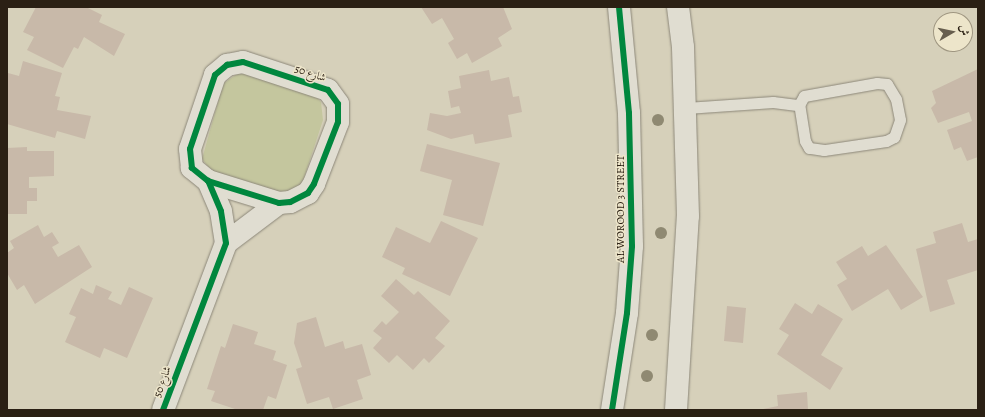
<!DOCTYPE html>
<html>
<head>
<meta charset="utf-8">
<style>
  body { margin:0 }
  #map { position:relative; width:985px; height:417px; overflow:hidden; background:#d6d0ba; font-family:Alegreya,Amiri,serif }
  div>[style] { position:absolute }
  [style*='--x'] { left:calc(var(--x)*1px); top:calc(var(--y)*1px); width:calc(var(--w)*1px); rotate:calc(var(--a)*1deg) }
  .green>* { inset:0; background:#c4c69e }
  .building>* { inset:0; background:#c8b9a9 }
  .roads { filter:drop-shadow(0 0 1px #8c8779) drop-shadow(0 0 1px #8c8779) }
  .service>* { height:11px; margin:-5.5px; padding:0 5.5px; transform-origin:5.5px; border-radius:5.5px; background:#e0ddd1 }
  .minor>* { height:22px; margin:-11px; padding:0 11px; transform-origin:11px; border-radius:11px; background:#e0ddd1 }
  .tertiary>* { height:22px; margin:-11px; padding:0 11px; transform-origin:11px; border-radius:11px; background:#e0ddd1 }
  .cycleway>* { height:6px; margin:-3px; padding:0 3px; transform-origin:3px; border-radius:3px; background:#00873e }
  .trees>* { width:12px; height:12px; margin:-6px; border-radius:50%; background:#8f8972 }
  span { translate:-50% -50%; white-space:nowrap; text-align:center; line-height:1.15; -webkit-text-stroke:3px #ede5ca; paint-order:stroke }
  .street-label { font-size:11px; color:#2b2014 }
  .frame { position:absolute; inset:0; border:8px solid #2b2014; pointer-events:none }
  .north { position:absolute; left:933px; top:12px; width:40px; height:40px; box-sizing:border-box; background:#ede5ca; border:1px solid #9f9681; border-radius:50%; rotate:81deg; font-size:11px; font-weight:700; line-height:16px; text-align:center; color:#2b2014 }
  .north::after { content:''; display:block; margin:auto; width:14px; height:18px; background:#675e4e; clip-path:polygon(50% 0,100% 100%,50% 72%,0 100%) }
</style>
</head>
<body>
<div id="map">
  <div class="green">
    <div style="clip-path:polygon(238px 73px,247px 73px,315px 95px,321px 102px,323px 120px,303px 181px,298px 189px,289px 195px,213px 173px,202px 159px,223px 84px)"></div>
  </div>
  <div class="building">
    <div style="clip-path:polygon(36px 7px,86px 7px,102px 15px,99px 22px,125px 34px,114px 56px,84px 37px,78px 49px,74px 47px,63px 68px,27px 50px,34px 37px,23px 32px)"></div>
    <div style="clip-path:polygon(421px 7px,503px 7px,512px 29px,498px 38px,502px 46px,472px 63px,467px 53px,457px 59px,448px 43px,454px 39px,442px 18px,432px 24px)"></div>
    <div style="clip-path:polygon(23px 61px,62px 73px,55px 96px,60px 97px,57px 110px,91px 116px,85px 139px,57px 131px,55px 138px,7px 124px,7px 76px,8px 73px,19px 76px)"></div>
    <div style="clip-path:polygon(978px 69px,978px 157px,967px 161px,961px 147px,954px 150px,947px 130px,972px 121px,969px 112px,938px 123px,931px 108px,936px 103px,932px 91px)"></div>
    <div style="clip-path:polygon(489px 70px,491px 81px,509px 77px,513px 97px,519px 96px,522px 112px,508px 115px,512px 137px,475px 144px,473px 134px,451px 139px,427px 130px,430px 113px,447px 116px,461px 113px,459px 106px,451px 108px,448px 91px,461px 88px,459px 76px)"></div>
    <div style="clip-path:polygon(427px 144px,500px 163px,483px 226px,443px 215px,452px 180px,420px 171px)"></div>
    <div style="clip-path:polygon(27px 147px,27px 151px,54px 151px,54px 176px,29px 177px,29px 188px,37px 188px,37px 201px,27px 201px,27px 214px,7px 214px,7px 148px)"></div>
    <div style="clip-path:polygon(441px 221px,478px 238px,450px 296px,402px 274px,405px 268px,382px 257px,396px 227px,430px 243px)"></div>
    <div style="clip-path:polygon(962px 223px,968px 242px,978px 239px,978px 270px,947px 280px,955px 304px,930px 312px,916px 249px,936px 243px,933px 232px)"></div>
    <div style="clip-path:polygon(38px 225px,44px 237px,52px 232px,59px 243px,52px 247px,58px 257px,79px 245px,92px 267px,35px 304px,24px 285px,17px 290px,7px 273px,7px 253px,14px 248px,10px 241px)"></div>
    <div style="clip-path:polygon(886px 245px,923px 297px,901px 310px,888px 289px,852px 311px,837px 285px,847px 279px,836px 262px,862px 246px,868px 256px)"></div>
    <div style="clip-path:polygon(396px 279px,414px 295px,418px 291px,450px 321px,435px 338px,445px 346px,429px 363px,424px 358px,413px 370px,397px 355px,389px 363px,373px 348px,382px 338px,373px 331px,382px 321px,386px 325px,399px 312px,381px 296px)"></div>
    <div style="clip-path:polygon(96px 285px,112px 292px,108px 299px,121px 305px,129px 287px,153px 298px,127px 358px,104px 348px,100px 358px,65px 342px,76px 317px,69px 314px,81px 288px,93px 294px)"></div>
    <div style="clip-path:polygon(795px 303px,812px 314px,818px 304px,843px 319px,821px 355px,843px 368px,830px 390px,777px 354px,789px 335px,779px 329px)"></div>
    <div style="clip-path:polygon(727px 306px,746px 308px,743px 343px,724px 341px)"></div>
    <div style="clip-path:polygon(316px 317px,325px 347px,343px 341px,345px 349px,362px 344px,371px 375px,357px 380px,363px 399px,333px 409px,329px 397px,307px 404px,296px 369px,302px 367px,294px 343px,297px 323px)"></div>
    <div style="clip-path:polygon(233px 324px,258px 332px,254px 344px,276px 351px,273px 360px,287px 365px,276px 399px,268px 396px,263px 410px,238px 410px,211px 401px,215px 391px,207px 389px,221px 346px,225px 348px)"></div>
    <div style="clip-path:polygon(807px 392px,808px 410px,758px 410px,778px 406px,777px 395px)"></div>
  </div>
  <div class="roads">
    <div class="service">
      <div style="--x:877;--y:83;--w:10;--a:6"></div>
      <div style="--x:887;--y:84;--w:17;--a:59"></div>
      <div style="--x:896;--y:99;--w:21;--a:79"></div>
      <div style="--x:900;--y:120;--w:18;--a:109"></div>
      <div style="--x:894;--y:137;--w:9;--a:153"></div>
      <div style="--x:886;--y:141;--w:63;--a:171.7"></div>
      <div style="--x:824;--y:150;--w:15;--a:-172"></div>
      <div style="--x:809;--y:148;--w:8;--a:-120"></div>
      <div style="--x:805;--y:141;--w:36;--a:-99"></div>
      <div style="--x:799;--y:105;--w:10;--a:-61"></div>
      <div style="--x:804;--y:96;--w:74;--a:-10.1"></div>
      <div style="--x:686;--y:108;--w:87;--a:-3.9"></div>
      <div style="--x:773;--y:102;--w:26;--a:7"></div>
    </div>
    <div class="minor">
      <div style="--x:243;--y:62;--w:89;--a:18.2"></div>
      <div style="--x:328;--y:90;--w:17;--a:54"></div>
      <div style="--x:338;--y:104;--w:18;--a:90"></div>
      <div style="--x:338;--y:122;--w:66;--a:111.2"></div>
      <div style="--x:314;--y:184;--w:11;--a:124"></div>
      <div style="--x:308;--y:193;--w:20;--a:153"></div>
      <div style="--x:290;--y:202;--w:11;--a:175"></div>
      <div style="--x:279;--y:203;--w:74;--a:-162.8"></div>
      <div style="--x:208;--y:181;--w:21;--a:-141"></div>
      <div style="--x:192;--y:168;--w:19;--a:-96"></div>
      <div style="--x:190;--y:149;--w:78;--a:-71.3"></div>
      <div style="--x:215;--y:75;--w:16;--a:-40"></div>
      <div style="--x:227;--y:65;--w:16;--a:-11"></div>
      <div style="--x:226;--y:243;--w:66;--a:-37"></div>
      <div style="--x:163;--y:410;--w:178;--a:-69.3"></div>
      <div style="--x:226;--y:243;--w:32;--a:-99"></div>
      <div style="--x:221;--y:211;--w:33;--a:-113"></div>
    </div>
    <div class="tertiary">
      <div style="--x:612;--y:410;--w:98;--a:-81.2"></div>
      <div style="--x:627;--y:313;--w:67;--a:-85.7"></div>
      <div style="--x:632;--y:246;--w:133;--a:-91.3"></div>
      <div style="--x:629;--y:113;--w:106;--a:-95.4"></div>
      <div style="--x:676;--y:410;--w:194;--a:-86.5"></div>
      <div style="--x:688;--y:216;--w:169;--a:-91.7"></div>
      <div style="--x:683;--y:47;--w:40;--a:-97.1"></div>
    </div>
  </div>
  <div class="cycleway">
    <div style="--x:243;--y:62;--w:89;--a:18.2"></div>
    <div style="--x:328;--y:90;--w:17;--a:54"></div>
    <div style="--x:338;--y:104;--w:18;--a:90"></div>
    <div style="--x:338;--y:122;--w:66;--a:111.2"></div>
    <div style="--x:314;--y:184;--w:11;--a:124"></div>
    <div style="--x:308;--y:193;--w:20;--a:153"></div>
    <div style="--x:290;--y:202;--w:11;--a:175"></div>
    <div style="--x:279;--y:203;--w:74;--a:-162.8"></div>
    <div style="--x:208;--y:181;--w:21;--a:-141"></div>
    <div style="--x:192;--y:168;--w:19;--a:-96"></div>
    <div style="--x:190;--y:149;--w:78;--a:-71.3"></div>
    <div style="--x:215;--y:75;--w:16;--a:-40"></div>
    <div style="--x:227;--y:65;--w:16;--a:-11"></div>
    <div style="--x:163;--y:410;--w:178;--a:-69.3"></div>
    <div style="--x:226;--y:243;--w:32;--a:-99"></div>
    <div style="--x:221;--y:211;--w:33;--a:-113"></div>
    <div style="--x:612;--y:410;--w:98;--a:-81.2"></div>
    <div style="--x:627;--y:313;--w:67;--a:-85.7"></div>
    <div style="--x:632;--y:246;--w:133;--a:-91.3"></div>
    <div style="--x:629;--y:113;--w:106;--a:-95.4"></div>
  </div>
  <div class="trees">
    <div style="left:658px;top:120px"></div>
    <div style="left:661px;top:233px"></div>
    <div style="left:652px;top:335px"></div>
    <div style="left:647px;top:376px"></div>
  </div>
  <div class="street-label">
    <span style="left:310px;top:74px;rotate:18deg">شارع 50</span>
    <span style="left:621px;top:209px;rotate:-90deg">AL WOROOD 3 STREET</span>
    <span style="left:163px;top:382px;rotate:-70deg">شارع 50</span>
  </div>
  <div class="frame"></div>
  <div class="north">ش</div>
</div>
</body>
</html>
